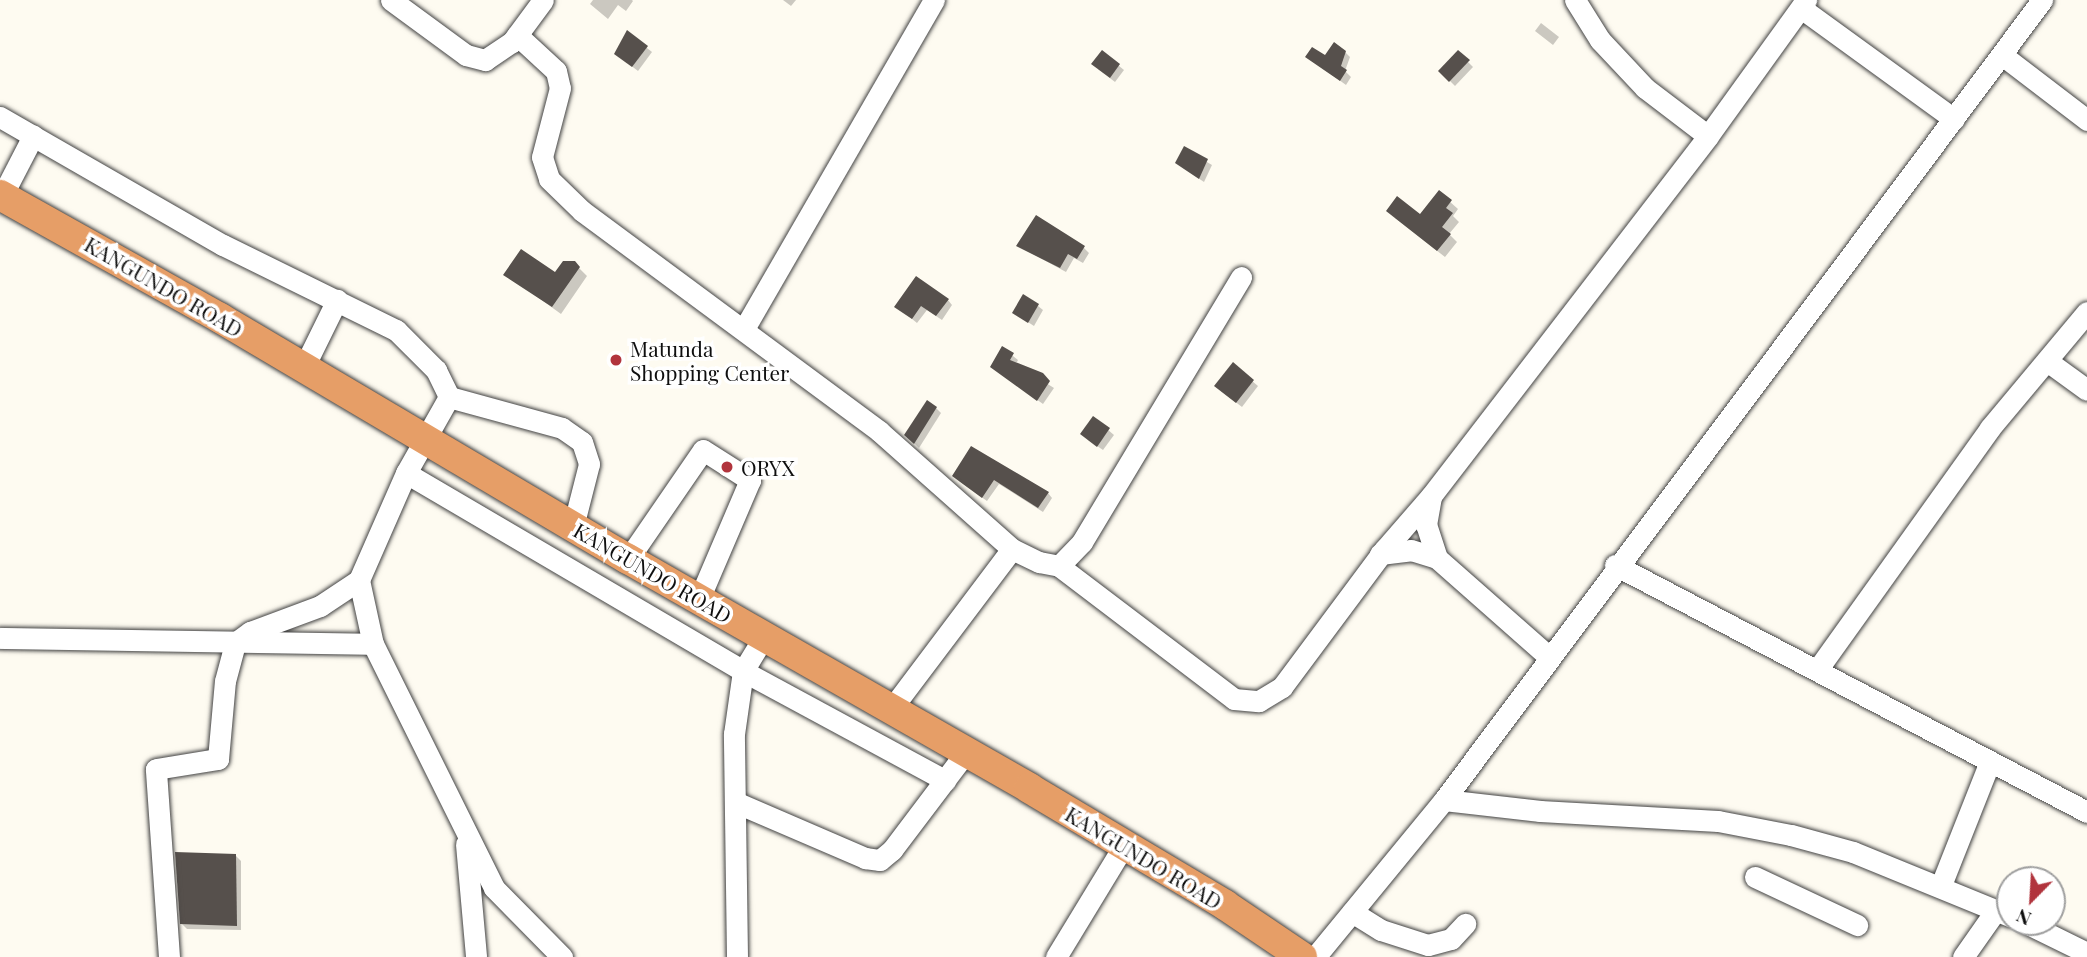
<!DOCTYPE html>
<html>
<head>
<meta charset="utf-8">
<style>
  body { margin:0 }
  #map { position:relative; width:2087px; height:957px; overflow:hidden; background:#fefbf1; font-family:"Playfair Display",serif }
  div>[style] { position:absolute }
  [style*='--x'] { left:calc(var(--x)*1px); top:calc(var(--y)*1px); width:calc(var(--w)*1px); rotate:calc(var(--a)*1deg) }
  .shadow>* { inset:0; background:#0003 }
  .building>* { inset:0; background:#56504c }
  .roads { filter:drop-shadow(0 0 2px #424242) drop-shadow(0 0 2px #424242) }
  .minor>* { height:21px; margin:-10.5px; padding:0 10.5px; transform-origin:10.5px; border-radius:10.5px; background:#fff }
  .highway>* { height:30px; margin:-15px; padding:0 15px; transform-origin:15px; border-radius:15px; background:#e69e67 }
  .dots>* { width:19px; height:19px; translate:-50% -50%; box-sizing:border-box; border:4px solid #fff; border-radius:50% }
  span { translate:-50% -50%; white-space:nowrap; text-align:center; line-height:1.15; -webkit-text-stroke:7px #fff; paint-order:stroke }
  .street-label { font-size:21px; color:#0f0f0f }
  .poi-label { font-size:21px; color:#0f0f0f }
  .left { translate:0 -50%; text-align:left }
  .north { position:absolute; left:1996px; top:866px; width:70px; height:70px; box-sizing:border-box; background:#fff; border:2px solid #9f9f9f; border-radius:50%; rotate:204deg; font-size:19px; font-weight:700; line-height:28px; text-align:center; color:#0f0f0f }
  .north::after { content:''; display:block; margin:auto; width:24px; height:32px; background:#b1343d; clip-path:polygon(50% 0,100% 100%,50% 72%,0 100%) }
</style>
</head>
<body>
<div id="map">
  <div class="shadow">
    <div style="clip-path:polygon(593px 0,632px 0,633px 1px,626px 11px,618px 5px,608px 19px,590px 4px)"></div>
    <div style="clip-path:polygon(783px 0,796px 0,791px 6px)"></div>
    <div style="clip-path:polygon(1541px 23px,1559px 37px,1553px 45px,1535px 31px)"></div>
    <div style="clip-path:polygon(628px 33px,652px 52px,638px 71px,621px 58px)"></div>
    <div style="clip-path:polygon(1102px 52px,1124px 70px,1115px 82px,1098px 69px)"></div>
    <div style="clip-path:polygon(1345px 52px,1350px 57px,1345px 71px,1351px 77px,1346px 85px,1313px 61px)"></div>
    <div style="clip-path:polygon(1458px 52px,1473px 67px,1455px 86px,1440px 71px)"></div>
    <div style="clip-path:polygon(1185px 149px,1212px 165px,1204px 182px,1183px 168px)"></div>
    <div style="clip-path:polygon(1439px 192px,1458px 209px,1453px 216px,1459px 222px,1449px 234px,1457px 242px,1445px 257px,1395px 218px,1420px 216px)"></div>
    <div style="clip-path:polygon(1018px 246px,1084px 248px,1089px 253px,1083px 263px,1074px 258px,1066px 272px)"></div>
    <div style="clip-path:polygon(574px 263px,587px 276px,561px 314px,506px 274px,555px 274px)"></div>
    <div style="clip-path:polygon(948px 300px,952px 305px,942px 320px,927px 310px,917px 323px,896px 306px)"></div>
    <div style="clip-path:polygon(1038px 306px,1043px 310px,1034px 326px,1014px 313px)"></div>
    <div style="clip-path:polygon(1003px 348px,1018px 360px,1016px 364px,1054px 388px,1043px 404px,992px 367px)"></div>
    <div style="clip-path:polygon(1233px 365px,1258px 386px,1242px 407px,1221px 391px)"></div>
    <div style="clip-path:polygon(936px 408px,941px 413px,919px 448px,906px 435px)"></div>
    <div style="clip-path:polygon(1094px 418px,1114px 435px,1103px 450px,1087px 439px)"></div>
    <div style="clip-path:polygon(972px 449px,1048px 493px,1052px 498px,1043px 512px,999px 484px,987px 501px,959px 481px)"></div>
    <div style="clip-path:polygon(236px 856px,241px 861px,241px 930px,187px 929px,182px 924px)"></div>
  </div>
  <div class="building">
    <div style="clip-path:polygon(627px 30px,648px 46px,632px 67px,614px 54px)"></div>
    <div style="clip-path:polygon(1334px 42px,1346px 51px,1341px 66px,1347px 70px,1340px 81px,1305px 57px,1312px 47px,1325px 55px)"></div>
    <div style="clip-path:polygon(1102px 50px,1120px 64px,1110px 78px,1091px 64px)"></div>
    <div style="clip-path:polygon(1458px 50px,1470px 60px,1449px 82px,1438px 71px)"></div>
    <div style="clip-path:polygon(1184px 146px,1208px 159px,1199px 179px,1175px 163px)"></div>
    <div style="clip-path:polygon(1439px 190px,1452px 200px,1446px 208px,1453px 213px,1442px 227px,1451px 234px,1437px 251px,1386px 211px,1397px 196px,1420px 214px)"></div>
    <div style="clip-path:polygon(1036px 215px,1085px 246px,1077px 259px,1068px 254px,1060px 268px,1016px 246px)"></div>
    <div style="clip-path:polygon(521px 249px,555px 272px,563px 261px,575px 261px,580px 267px,552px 307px,503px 275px)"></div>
    <div style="clip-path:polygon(916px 276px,949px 299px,936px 316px,921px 306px,912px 319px,894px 307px)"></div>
    <div style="clip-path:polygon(1023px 294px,1039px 304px,1028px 323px,1012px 313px)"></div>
    <div style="clip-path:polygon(1002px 346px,1014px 353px,1010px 360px,1043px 373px,1050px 381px,1037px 401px,990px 367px)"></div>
    <div style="clip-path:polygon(1233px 362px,1254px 380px,1236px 403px,1214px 386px)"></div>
    <div style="clip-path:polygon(927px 400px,937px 407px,914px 444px,904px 435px)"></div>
    <div style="clip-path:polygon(1093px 416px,1110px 428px,1097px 447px,1080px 434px)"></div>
    <div style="clip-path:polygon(971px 446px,1049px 492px,1038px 508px,994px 480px,982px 498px,952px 476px)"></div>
    <div style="clip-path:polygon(175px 852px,236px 854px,237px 926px,180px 924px)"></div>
  </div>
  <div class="roads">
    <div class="minor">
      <div style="--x:391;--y:0;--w:93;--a:36.3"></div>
      <div style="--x:466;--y:55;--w:20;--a:15"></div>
      <div style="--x:485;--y:60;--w:32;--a:-34"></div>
      <div style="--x:512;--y:42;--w:52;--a:-53.6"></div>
      <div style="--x:1575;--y:0;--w:47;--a:58"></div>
      <div style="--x:1600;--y:40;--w:66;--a:46.8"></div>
      <div style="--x:1645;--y:88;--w:79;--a:37.3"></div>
      <div style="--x:1801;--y:8;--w:189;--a:36"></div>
      <div style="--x:517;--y:35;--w:53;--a:42.7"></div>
      <div style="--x:556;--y:71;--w:17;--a:77"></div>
      <div style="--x:560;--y:88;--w:71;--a:104.6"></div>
      <div style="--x:542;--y:157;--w:23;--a:72"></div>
      <div style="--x:549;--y:179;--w:46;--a:44.1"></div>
      <div style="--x:582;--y:211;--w:370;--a:36.5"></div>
      <div style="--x:879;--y:431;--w:178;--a:41.6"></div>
      <div style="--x:1012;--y:549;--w:30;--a:26"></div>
      <div style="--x:1039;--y:562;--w:20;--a:11"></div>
      <div style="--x:1059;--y:566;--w:33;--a:-46"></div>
      <div style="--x:1082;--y:542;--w:309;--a:-59"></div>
      <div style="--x:2002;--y:55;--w:107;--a:37.4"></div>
      <div style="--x:0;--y:117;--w:257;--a:29.9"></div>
      <div style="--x:223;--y:245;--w:193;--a:26.2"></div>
      <div style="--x:396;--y:330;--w:57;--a:45"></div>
      <div style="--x:436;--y:370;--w:30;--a:64"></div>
      <div style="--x:449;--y:397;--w:87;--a:119.5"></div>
      <div style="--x:2;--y:196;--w:68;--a:-62.7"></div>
      <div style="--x:744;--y:329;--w:380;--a:-60"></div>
      <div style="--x:2047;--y:361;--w:49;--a:35.9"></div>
      <div style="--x:304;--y:367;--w:75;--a:-63.8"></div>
      <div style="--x:449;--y:397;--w:117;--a:15.3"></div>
      <div style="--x:562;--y:428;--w:24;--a:35"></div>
      <div style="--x:582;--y:442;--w:23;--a:72"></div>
      <div style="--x:589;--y:464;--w:65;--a:104.3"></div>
      <div style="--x:1380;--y:554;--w:31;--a:-7"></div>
      <div style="--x:1411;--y:550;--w:27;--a:17"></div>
      <div style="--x:628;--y:559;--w:132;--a:-55.5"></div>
      <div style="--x:703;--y:450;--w:56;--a:32.6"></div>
      <div style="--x:750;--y:480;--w:129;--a:113.2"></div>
      <div style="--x:1615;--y:565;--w:533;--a:27.62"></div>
      <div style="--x:1059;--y:566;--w:220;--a:37.2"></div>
      <div style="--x:1234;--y:699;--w:25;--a:5"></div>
      <div style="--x:1259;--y:701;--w:27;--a:-31"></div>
      <div style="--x:1282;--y:687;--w:172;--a:-53.3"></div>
      <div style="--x:1385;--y:549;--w:70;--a:-49"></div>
      <div style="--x:359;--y:580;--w:66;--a:77.7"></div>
      <div style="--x:373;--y:644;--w:272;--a:63.6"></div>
      <div style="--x:494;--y:888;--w:97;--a:45.4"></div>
      <div style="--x:0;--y:638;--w:373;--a:0.9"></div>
      <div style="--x:1548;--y:656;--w:148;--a:-138.6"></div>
      <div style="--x:1437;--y:558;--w:35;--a:-108"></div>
      <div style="--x:1426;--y:525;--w:29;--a:-80"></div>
      <div style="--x:1431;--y:496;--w:454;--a:-52.4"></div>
      <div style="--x:1708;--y:136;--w:168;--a:-54.2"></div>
      <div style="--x:1817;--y:670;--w:297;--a:-54.4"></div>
      <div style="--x:1990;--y:428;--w:151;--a:-50.1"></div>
      <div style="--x:892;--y:708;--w:199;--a:-53"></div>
      <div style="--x:1444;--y:800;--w:97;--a:6.5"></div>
      <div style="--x:1540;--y:811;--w:178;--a:3.2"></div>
      <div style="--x:1718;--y:821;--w:74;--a:10.9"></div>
      <div style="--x:1791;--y:835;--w:64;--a:15.3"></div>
      <div style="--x:1853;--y:852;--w:170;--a:22.2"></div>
      <div style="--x:735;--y:802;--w:142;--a:23.3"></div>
      <div style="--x:865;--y:858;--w:15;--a:8"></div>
      <div style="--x:880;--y:860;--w:16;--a:-40"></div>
      <div style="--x:892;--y:850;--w:123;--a:-52.9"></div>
      <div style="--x:466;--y:844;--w:113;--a:84.9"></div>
      <div style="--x:1755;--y:877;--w:113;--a:25.2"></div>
      <div style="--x:1941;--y:885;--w:133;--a:-68.4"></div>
      <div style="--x:1352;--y:912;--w:34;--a:32"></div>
      <div style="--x:1381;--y:930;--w:49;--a:17.7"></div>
      <div style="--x:1428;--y:945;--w:24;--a:-15"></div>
      <div style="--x:1451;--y:939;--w:21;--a:-47"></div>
      <div style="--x:2024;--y:922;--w:70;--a:26.2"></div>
      <div style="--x:169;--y:957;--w:188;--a:-94"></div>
      <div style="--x:156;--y:769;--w:63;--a:-9.2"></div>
      <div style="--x:218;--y:759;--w:78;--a:-84.9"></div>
      <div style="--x:225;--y:681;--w:39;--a:-75"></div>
      <div style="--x:235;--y:643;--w:19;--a:-36"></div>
      <div style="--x:250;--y:632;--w:75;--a:-20.4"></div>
      <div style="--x:320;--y:606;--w:47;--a:-33.7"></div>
      <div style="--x:359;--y:580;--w:117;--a:-66.3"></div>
      <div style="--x:406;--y:473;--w:391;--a:30.4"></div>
      <div style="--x:743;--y:671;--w:42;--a:-58.6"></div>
      <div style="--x:737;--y:957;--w:223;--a:-90.8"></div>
      <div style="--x:734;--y:734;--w:64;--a:-81.9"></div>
      <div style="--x:743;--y:671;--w:230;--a:28.4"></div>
      <div style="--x:1056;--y:957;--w:131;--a:-58.7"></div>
      <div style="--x:1315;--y:957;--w:203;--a:-50.6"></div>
      <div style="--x:1444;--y:800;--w:999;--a:-53.22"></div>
      <div style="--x:1963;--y:957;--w:57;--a:-54.9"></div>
    </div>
    <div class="highway">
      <div style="--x:0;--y:195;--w:252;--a:29.2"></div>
      <div style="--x:220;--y:318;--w:474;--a:30.6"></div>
      <div style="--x:628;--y:559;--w:462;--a:29.7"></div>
      <div style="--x:1029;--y:788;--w:228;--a:30.8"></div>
      <div style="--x:1225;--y:905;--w:93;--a:34"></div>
    </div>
  </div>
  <div class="dots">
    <div style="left:616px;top:360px;background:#b1343d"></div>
    <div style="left:727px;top:467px;background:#b1343d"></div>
  </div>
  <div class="street-label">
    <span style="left:164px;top:286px;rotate:30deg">KANGUNDO ROAD</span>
    <span style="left:653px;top:572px;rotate:30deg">KANGUNDO ROAD</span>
    <span style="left:1144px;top:857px;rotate:31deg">KANGUNDO ROAD</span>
  </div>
  <div class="poi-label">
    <span class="left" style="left:630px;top:360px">Matunda<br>Shopping Center</span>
    <span class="left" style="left:741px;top:467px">ORYX</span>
  </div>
  <div class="north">N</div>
</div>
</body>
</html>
